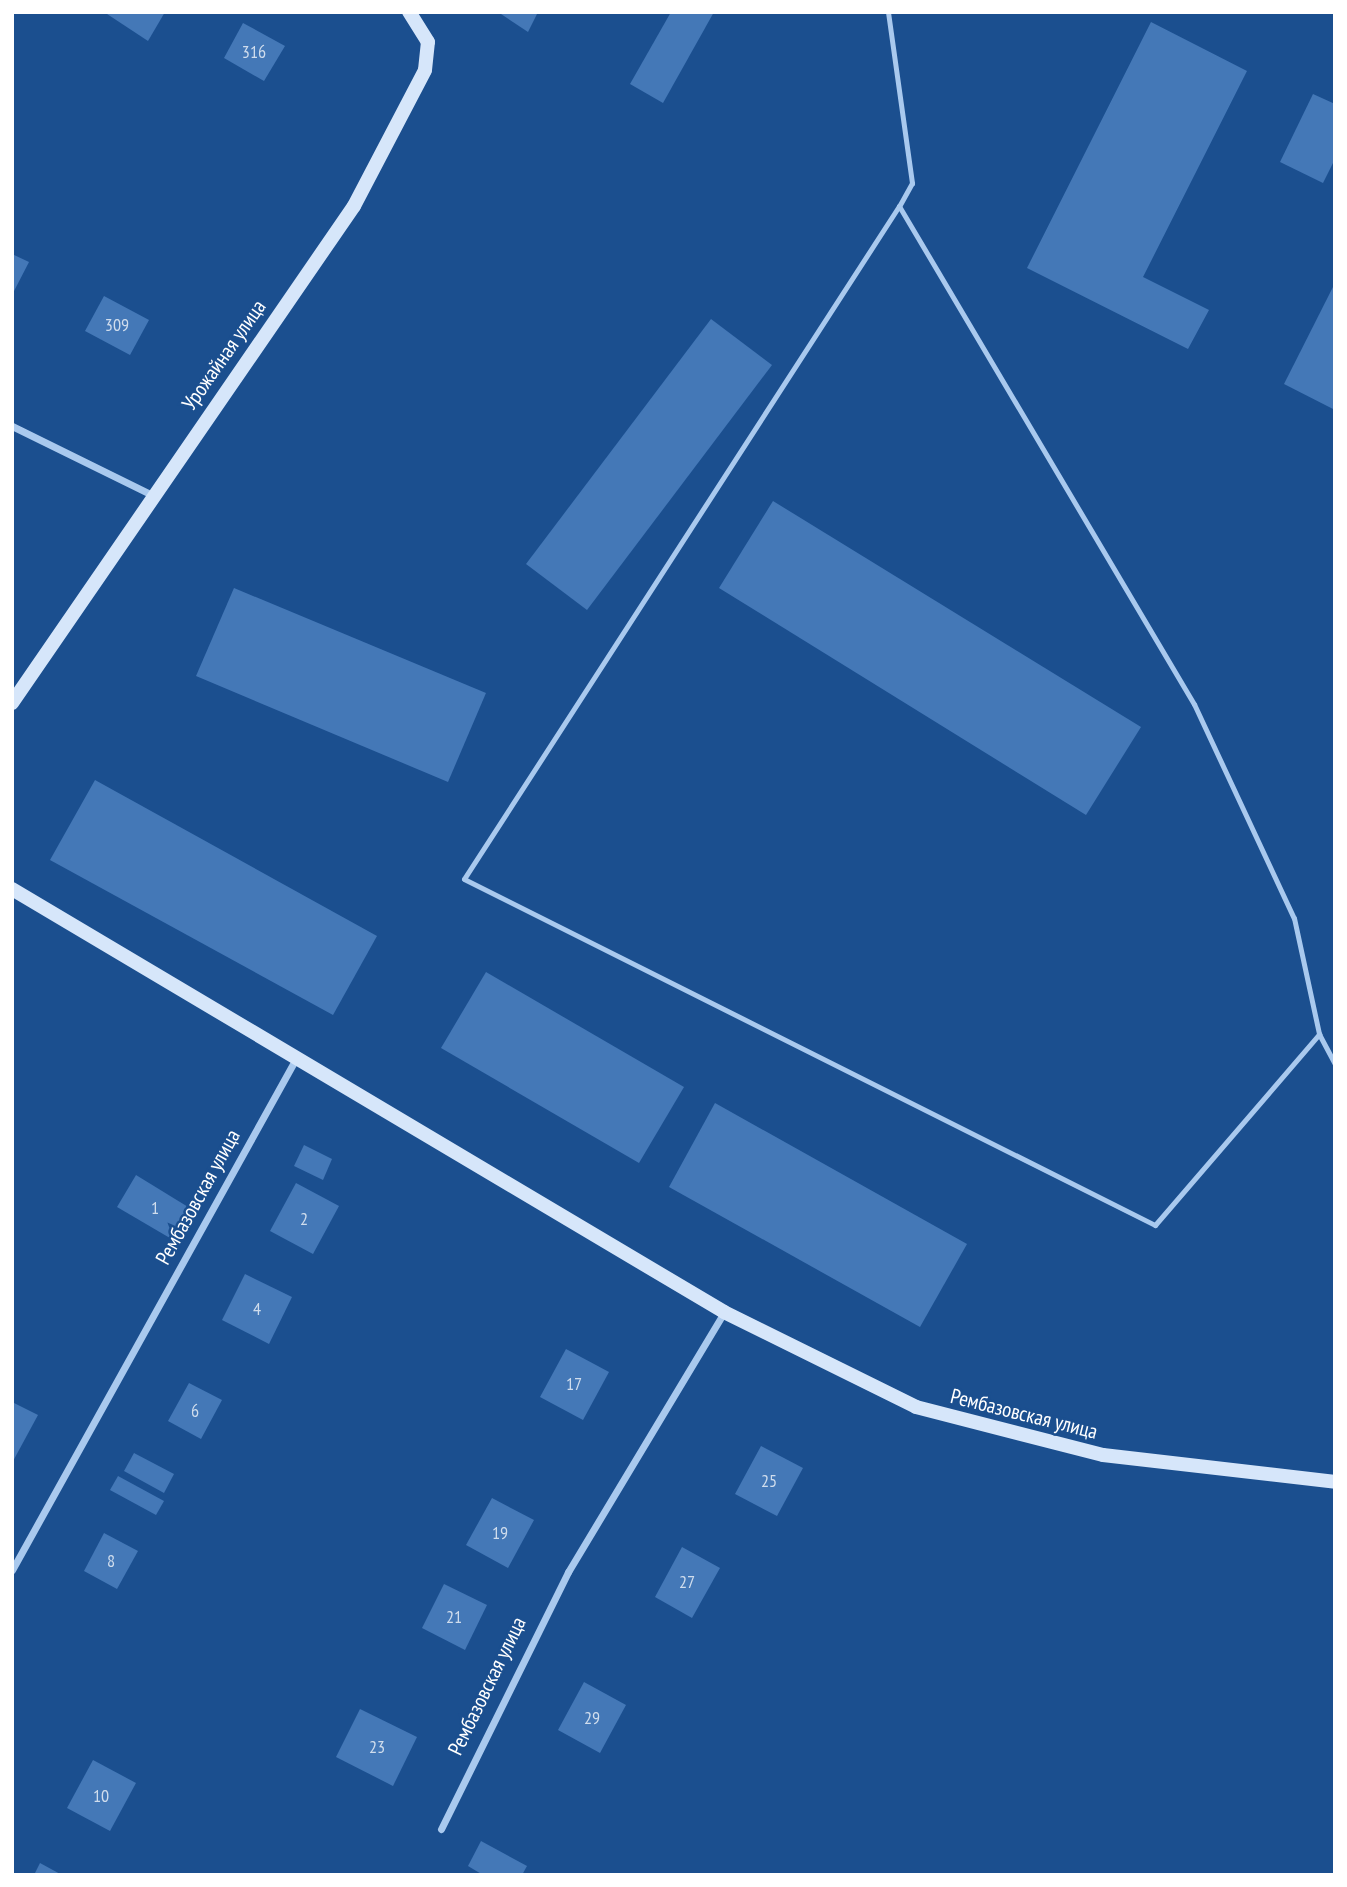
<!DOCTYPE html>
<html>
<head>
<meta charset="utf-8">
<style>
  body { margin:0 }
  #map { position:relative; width:1347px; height:1887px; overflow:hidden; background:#1b4f8f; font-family:"PT Sans Narrow",sans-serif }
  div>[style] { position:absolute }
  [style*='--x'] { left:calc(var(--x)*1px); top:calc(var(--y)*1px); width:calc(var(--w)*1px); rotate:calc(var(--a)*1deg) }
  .building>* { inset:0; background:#4478b7 }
  .lane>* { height:5px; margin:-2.5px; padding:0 2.5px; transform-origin:2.5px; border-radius:2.5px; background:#a9c9ee }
  .street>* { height:7px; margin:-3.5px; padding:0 3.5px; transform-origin:3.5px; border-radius:3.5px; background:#a9c9ee }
  .secondary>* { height:14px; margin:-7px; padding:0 7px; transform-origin:7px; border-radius:7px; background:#d6e6fa }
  span { translate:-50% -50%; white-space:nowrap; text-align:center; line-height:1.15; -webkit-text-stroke:5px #1b4f8f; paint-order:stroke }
  .number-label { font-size:18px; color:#d0dded }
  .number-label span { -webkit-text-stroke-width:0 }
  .street-label { font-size:21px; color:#fff }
  .frame { position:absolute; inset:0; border:14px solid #fff; pointer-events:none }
</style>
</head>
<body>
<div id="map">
  <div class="building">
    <div style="clip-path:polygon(104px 12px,165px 12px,148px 41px)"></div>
    <div style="clip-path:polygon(498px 12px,538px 12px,528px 32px)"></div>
    <div style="clip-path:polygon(671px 12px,714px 12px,663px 103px,630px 84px)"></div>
    <div style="clip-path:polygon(1151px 22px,1247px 71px,1143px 277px,1209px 310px,1188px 349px,1027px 268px)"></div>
    <div style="clip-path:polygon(243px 23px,285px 46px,264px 81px,224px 58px)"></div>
    <div style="clip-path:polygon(1313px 94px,1335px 104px,1335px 159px,1323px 183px,1280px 162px)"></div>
    <div style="clip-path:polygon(12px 254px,29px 262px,12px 295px)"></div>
    <div style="clip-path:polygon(1335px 283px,1335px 410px,1284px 384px)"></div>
    <div style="clip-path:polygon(104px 296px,149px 320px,130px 355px,85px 331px)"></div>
    <div style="clip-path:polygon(711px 319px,772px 365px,587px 610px,526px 564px)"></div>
    <div style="clip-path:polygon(773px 501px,1141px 727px,1086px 815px,719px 588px)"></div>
    <div style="clip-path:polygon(234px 588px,486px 693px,448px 782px,196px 676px)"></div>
    <div style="clip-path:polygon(95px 780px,377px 936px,333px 1015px,50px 860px)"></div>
    <div style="clip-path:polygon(486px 972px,684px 1087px,639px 1163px,441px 1048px)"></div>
    <div style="clip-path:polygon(715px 1103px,967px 1244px,920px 1327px,669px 1187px)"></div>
    <div style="clip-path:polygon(304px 1145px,332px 1159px,323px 1180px,294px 1166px)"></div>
    <div style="clip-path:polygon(136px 1175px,193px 1210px,175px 1241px,117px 1207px)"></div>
    <div style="clip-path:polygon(296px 1183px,339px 1206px,313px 1254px,270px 1231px)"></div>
    <div style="clip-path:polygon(245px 1274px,292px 1297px,269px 1344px,222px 1320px)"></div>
    <div style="clip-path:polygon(566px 1349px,609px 1372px,583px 1420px,540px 1397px)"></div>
    <div style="clip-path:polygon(189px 1383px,222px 1400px,201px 1439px,168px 1421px)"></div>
    <div style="clip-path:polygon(12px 1402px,38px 1415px,12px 1463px)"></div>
    <div style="clip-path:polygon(761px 1446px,803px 1468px,777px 1516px,735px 1494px)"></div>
    <div style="clip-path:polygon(134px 1453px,174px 1474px,164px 1493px,124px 1471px)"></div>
    <div style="clip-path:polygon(118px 1476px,164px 1501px,156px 1515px,110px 1490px)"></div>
    <div style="clip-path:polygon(492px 1498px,534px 1520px,508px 1568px,466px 1545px)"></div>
    <div style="clip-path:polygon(104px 1533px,138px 1551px,117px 1589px,84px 1571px)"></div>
    <div style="clip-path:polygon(682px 1547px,720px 1568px,692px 1618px,655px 1597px)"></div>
    <div style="clip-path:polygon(444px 1584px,487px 1605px,465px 1650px,422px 1628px)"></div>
    <div style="clip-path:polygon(584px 1682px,626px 1705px,600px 1753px,558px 1730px)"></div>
    <div style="clip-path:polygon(360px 1709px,417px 1737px,393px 1786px,336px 1757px)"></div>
    <div style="clip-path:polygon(93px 1760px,136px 1783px,110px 1831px,67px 1808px)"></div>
    <div style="clip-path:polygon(481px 1841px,527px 1866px,522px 1875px,483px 1875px,468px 1866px)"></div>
    <div style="clip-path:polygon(40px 1863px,62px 1875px,34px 1875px)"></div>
  </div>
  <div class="lane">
    <div style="--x:888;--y:12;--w:173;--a:82"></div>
    <div style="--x:912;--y:183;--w:26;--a:119"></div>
    <div style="--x:899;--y:206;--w:579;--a:59.36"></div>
    <div style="--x:1194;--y:704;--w:236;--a:65"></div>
    <div style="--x:1294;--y:918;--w:119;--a:77.8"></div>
    <div style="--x:1319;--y:1034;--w:34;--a:62"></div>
    <div style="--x:899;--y:206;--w:801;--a:122.88"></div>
    <div style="--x:464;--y:879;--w:773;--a:26.6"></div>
    <div style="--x:1155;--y:1225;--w:252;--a:-49.3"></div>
  </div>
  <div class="street">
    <div style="--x:12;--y:426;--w:156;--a:26.2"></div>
    <div style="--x:12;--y:1570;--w:581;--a:-60.96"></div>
    <div style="--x:441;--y:1829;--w:287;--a:-63.7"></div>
    <div style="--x:568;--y:1572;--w:303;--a:-59"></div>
  </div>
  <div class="secondary">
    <div style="--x:12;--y:703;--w:603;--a:-55.47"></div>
    <div style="--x:354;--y:206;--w:153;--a:-62.4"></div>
    <div style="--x:425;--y:70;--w:28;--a:-84"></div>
    <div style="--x:428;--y:42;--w:36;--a:-122"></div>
    <div style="--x:12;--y:889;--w:828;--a:30.71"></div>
    <div style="--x:724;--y:1312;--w:214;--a:26.3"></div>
    <div style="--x:916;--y:1407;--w:193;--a:14.4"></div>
    <div style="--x:1103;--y:1455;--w:234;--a:6.6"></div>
  </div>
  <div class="number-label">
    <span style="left:254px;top:52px">316</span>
    <span style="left:117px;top:325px">309</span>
    <span style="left:155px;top:1208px">1</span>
    <span style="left:304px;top:1219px">2</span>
    <span style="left:257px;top:1309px">4</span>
    <span style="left:574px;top:1384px">17</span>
    <span style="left:195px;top:1411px">6</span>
    <span style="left:769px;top:1481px">25</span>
    <span style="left:500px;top:1533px">19</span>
    <span style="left:111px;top:1561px">8</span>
    <span style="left:687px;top:1582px">27</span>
    <span style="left:454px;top:1617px">21</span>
    <span style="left:592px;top:1718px">29</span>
    <span style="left:377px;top:1747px">23</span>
    <span style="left:101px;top:1796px">10</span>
  </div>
  <div class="street-label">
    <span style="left:224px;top:355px;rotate:-55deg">Урожайная улица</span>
    <span style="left:198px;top:1197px;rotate:-61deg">Рембазовская улица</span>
    <span style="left:1024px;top:1414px;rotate:14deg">Рембазовская улица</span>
    <span style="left:487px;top:1686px;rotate:-64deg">Рембазовская улица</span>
  </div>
  <div class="frame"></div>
</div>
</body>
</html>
